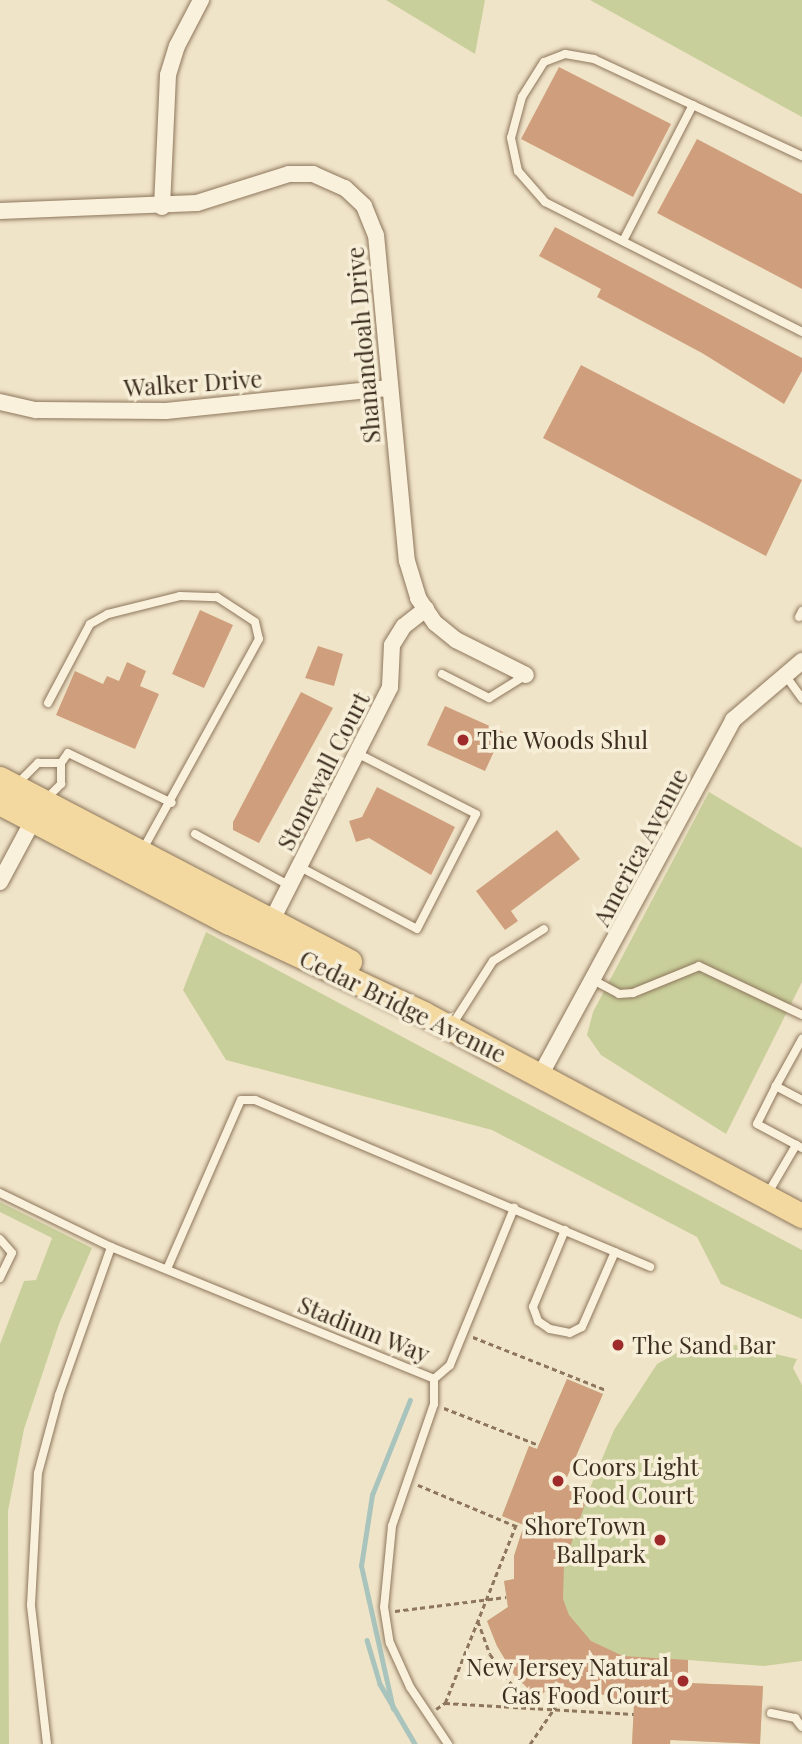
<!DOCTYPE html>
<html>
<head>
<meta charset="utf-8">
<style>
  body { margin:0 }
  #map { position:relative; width:802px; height:1744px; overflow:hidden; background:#f0e4c8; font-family:"Playfair Display",serif }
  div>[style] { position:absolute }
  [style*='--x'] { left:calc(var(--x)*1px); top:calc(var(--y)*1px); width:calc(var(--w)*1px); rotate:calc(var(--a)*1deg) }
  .green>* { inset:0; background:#c9cf9b }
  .stream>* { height:4.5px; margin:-2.25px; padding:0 2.25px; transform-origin:2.25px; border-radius:2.25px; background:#a9c4bc }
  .building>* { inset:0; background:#cf9f7d }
  .path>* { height:2.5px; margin-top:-1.25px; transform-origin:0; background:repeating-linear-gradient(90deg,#8d765c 0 5px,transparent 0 8.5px) }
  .roads { filter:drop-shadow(0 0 2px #8d765c) drop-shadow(0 0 2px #8d765c) }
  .lane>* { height:8px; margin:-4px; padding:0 4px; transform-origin:4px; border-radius:4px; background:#faf1dc }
  .street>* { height:16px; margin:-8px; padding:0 8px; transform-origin:8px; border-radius:8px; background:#faf1dc }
  .primary>* { height:24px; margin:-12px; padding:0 12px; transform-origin:12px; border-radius:12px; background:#f3d9a0 }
  .dots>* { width:19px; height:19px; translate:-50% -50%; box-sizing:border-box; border:4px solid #f7eed8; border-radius:50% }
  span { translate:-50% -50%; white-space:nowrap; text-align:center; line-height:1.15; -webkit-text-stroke:7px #f7eed8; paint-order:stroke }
  .street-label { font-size:24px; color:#3d2e20 }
  .poi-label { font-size:24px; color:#3d2e20 }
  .left { translate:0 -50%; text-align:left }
  .right { translate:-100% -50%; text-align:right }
</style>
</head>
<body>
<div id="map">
  <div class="green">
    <div style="clip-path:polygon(386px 0,485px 0,475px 54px)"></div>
    <div style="clip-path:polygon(590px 0,802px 0,802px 117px)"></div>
    <div style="clip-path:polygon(709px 792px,802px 848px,802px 982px,726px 1134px,601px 1055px,587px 1035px,593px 1012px)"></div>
    <div style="clip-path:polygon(206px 932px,802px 1250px,802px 1319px,721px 1284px,697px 1237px,492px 1130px,226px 1060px,183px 990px)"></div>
    <div style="clip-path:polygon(0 1202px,92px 1248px,59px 1324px,24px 1429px,8px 1511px,9px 1744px,0 1744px,0 1344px,24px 1281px,36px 1280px,52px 1238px,0 1212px)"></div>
    <div style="clip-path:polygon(704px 1338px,797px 1359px,793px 1368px,802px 1385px,802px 1661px,764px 1666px,688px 1660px,688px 1683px,763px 1686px,760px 1744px,671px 1740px,670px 1744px,632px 1744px,634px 1704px,581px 1688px,576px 1694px,556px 1681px,538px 1698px,515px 1676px,497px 1646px,487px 1621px,508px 1607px,504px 1581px,514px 1579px,514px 1556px,524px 1525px,502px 1516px,529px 1446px,537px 1449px,567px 1379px,603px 1394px,564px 1483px,588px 1493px,614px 1430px,657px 1364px)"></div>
  </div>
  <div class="stream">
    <div style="--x:367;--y:1640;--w:46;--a:73.5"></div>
    <div style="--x:380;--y:1684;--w:69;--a:59.7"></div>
    <div style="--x:393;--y:1709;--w:147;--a:-102.6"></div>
    <div style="--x:361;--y:1566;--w:72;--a:-81.2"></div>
    <div style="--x:372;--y:1495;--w:102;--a:-68.2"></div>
  </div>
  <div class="building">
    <div style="clip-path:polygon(559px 67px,671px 124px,633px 197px,521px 139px)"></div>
    <div style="clip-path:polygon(697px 139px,802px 194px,802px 289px,657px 213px)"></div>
    <div style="clip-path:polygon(555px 227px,802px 358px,802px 371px,784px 404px,702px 353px,597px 297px,601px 289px,539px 256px)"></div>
    <div style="clip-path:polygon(581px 365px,802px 480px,766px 556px,543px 438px)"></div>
    <div style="clip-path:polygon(200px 610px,233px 625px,204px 688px,172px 674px)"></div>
    <div style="clip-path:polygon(318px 646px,343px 654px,334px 686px,305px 678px)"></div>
    <div style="clip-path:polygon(127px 662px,146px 671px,140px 686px,159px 694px,135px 749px,56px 715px,75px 671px,103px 684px,107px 676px,119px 681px)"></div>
    <div style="clip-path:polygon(301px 692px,333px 708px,259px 843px,233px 830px,233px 822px)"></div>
    <div style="clip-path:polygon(445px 706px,503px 732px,485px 771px,427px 745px)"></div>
    <div style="clip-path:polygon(377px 787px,455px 827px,431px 875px,369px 838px,356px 842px,349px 821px,362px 817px)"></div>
    <div style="clip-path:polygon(557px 830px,580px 859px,511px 911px,518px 921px,505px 930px,476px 891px)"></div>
    <div style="clip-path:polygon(567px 1379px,603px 1394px,564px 1484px,589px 1493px,564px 1564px,563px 1599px,569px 1615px,591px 1641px,623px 1656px,688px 1660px,688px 1683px,763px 1686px,760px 1744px,670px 1740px,670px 1744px,632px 1744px,634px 1704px,580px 1688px,576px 1694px,556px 1681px,538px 1698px,515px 1676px,497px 1646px,487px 1621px,508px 1607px,504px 1581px,514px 1579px,514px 1556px,524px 1525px,502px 1516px,529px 1446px,537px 1449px)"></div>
  </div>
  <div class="path">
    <div style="--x:473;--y:1337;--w:143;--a:21.7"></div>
    <div style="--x:444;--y:1408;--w:102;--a:21.3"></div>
    <div style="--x:418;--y:1485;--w:106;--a:22.7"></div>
    <div style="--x:395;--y:1611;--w:112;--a:-7.2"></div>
    <div style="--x:478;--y:1621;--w:35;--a:70"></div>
    <div style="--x:490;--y:1654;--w:65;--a:54.4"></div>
    <div style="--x:445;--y:1703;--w:189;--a:3.3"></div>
    <div style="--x:436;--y:1709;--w:11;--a:-34"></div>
    <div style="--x:445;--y:1703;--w:195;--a:-68.3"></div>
    <div style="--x:530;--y:1744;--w:68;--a:-55.8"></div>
  </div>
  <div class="roads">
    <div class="lane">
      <div style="--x:802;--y:156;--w:230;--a:-155"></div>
      <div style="--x:594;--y:59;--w:29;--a:-170"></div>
      <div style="--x:565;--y:54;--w:22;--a:159"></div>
      <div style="--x:544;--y:62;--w:41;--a:122.2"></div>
      <div style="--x:522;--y:97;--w:42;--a:105"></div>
      <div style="--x:511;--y:138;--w:34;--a:78"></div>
      <div style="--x:518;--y:171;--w:41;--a:48.9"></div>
      <div style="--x:545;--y:202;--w:288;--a:26.8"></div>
      <div style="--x:623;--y:241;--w:153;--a:-62.8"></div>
      <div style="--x:799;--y:617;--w:7;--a:-63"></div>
      <div style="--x:442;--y:674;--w:53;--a:27.1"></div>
      <div style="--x:489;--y:698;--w:44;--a:-31.9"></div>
      <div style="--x:785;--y:675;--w:29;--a:54"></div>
      <div style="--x:48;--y:703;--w:89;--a:-62"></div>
      <div style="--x:90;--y:624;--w:21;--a:-29"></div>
      <div style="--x:108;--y:614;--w:74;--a:-14"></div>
      <div style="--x:180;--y:596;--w:37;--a:2"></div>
      <div style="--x:217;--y:597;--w:45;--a:33.3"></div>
      <div style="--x:255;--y:622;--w:17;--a:77"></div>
      <div style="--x:259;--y:639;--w:242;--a:118.9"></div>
      <div style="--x:17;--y:784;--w:30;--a:-45"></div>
      <div style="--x:38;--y:763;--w:23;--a:0"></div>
      <div style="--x:45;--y:800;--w:23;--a:-45"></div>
      <div style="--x:61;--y:784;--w:21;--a:-90"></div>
      <div style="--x:61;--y:763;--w:12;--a:-55"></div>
      <div style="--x:68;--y:753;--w:115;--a:25.7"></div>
      <div style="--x:195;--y:834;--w:108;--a:28.7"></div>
      <div style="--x:300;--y:867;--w:132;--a:27.9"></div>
      <div style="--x:417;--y:929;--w:129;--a:-62.8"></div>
      <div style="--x:476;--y:814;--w:131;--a:-152.9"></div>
      <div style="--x:595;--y:981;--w:27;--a:28"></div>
      <div style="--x:619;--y:994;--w:14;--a:-4"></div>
      <div style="--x:633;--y:993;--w:71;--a:-22.2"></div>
      <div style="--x:699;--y:966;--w:114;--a:25.4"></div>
      <div style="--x:452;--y:1025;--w:76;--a:-57.4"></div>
      <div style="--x:493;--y:961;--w:60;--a:-32.1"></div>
      <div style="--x:776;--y:1086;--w:54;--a:-61"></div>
      <div style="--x:802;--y:1100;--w:30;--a:-152"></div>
      <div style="--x:776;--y:1086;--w:42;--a:116.6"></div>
      <div style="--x:757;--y:1124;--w:51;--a:28.1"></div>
      <div style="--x:0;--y:1193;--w:123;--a:25.9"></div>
      <div style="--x:111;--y:1247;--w:349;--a:22.2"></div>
      <div style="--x:434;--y:1379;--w:25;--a:90"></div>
      <div style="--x:434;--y:1404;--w:129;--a:109"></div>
      <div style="--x:392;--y:1526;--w:81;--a:95.6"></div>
      <div style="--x:384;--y:1607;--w:36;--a:81"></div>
      <div style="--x:390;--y:1643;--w:48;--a:65.6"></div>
      <div style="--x:410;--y:1687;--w:69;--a:56.3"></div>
      <div style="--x:768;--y:1193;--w:56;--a:-59.7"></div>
      <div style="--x:565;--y:1230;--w:83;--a:112.6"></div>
      <div style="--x:533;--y:1307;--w:15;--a:70"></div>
      <div style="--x:538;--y:1321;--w:14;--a:34"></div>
      <div style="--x:550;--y:1329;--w:20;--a:11"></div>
      <div style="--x:570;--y:1333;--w:13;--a:-27"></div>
      <div style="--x:582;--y:1327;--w:82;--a:-66.3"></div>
      <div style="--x:0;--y:1239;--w:18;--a:49"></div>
      <div style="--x:12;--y:1253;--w:28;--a:116"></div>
      <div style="--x:167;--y:1269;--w:184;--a:-66.4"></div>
      <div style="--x:241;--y:1100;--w:14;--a:0"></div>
      <div style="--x:255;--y:1100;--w:429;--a:22.9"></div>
      <div style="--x:434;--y:1379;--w:21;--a:-41"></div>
      <div style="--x:450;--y:1365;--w:170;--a:-67.8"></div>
      <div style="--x:771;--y:1713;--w:25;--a:12"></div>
      <div style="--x:795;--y:1718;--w:11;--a:52"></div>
      <div style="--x:47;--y:1744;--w:140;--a:-96.6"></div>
      <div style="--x:31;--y:1605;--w:132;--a:-87"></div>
      <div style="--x:38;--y:1473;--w:81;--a:-74.9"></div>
      <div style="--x:59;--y:1395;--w:157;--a:-70.6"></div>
    </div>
    <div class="street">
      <div style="--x:162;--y:207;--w:132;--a:-87.4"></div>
      <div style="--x:168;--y:75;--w:30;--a:-73"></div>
      <div style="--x:177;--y:46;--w:52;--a:-62.4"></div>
      <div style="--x:0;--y:211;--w:197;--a:-2.3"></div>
      <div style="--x:197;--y:203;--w:96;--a:-17.5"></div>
      <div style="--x:289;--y:174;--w:24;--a:0"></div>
      <div style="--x:313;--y:174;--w:35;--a:24"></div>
      <div style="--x:345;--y:188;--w:26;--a:43"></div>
      <div style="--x:364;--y:206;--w:31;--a:68"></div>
      <div style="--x:376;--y:235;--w:327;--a:84.6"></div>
      <div style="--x:407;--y:561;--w:39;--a:73"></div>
      <div style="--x:418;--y:598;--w:30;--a:56"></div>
      <div style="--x:435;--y:623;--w:27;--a:39"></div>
      <div style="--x:456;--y:640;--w:78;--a:26.6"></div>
      <div style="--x:0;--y:402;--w:37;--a:13"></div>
      <div style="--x:36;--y:410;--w:130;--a:0.4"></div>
      <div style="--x:166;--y:411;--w:225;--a:-5.9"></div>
      <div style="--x:0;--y:882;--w:78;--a:-61.8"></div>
      <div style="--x:272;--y:920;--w:261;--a:-63.1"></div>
      <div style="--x:390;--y:687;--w:42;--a:-87.3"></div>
      <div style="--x:392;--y:645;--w:22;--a:-58"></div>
      <div style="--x:404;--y:626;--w:28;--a:-38"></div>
      <div style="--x:541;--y:1074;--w:403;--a:-61.5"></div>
      <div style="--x:733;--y:720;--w:91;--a:-40.5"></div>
    </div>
    <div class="primary">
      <div style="--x:0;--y:779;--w:395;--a:27.6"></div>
      <div style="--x:0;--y:803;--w:259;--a:27.6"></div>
      <div style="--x:230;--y:923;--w:214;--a:25.1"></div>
      <div style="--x:424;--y:1014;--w:429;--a:28.1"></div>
    </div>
  </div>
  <div class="dots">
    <div style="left:463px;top:740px;background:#9e2a2b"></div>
    <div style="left:618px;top:1345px;background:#9e2a2b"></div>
    <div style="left:558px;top:1481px;background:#9e2a2b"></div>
    <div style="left:660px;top:1540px;background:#9e2a2b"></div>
    <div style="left:683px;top:1681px;background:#9e2a2b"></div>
  </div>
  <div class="street-label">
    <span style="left:363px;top:345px;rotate:-95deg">Shanandoah Drive</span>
    <span style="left:193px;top:383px;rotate:-4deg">Walker Drive</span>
    <span style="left:323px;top:771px;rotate:-63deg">Stonewall Court</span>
    <span style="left:640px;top:847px;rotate:-62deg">America Avenue</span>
    <span style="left:403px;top:1006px;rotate:26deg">Cedar Bridge Avenue</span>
    <span style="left:364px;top:1329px;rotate:22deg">Stadium Way</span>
  </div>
  <div class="poi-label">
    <span class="left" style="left:477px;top:740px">The Woods Shul</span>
    <span class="left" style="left:632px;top:1345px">The Sand Bar</span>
    <span class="left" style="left:572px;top:1481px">Coors Light<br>Food Court</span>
    <span class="right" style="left:646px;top:1540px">ShoreTown<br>Ballpark</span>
    <span class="right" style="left:669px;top:1681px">New Jersey Natural<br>Gas Food Court</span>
  </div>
</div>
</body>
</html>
